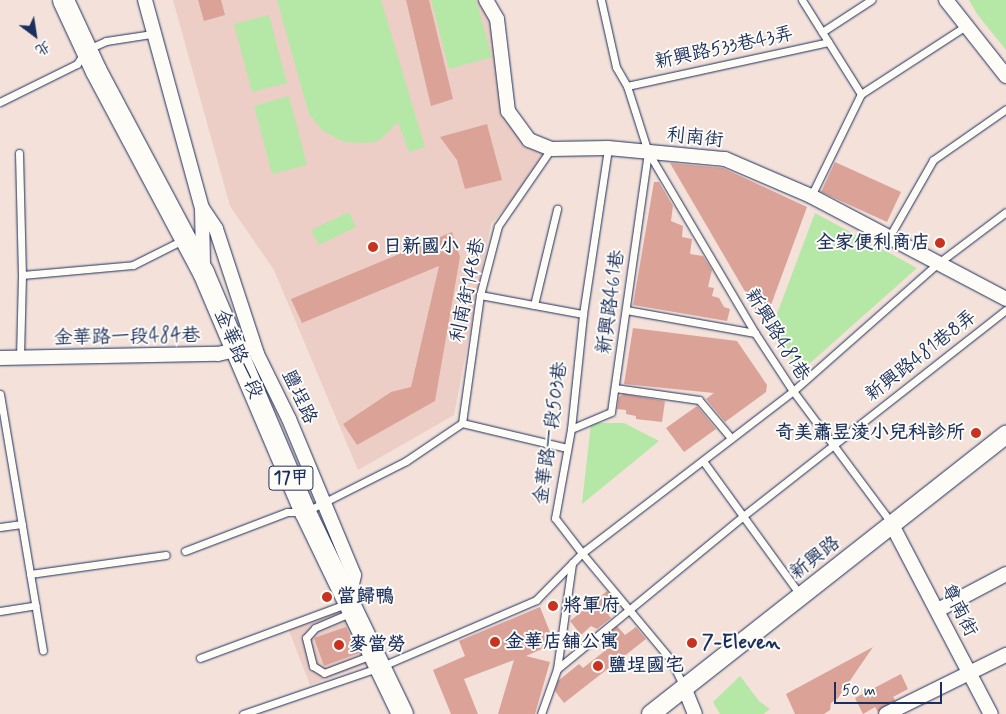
<!DOCTYPE html>
<html>
<head>
<meta charset="utf-8">
<style>
  body { margin:0 }
  #map { position:relative; width:1006px; height:714px; overflow:hidden; background:#f3e1da; font-family:Mynerve,"LXGW WenKai TC",sans-serif }
  div>[style] { position:absolute }
  [style*='--x'] { left:calc(var(--x)*1px); top:calc(var(--y)*1px); width:calc(var(--w)*1px); rotate:calc(var(--a)*1deg) }
  .built>* { inset:0; background:#eccec6 }
  .green>* { inset:0; background:#b5e7a7 }
  .building>* { inset:0; background:#dba298 }
  .roads { filter:drop-shadow(0 0 1px #1b2f5e) drop-shadow(0 0 1px #1b2f5e) }
  .service>* { height:7px; margin:-3.5px; padding:0 3.5px; transform-origin:3.5px; border-radius:3.5px; background:#fdfcf7 }
  .minor>* { height:14px; margin:-7px; padding:0 7px; transform-origin:7px; border-radius:7px; background:#fdfcf7 }
  .tertiary>* { height:18px; margin:-9px; padding:0 9px; transform-origin:9px; border-radius:9px; background:#fdfcf7 }
  .primary>* { height:21px; margin:-10.5px; padding:0 10.5px; transform-origin:10.5px; border-radius:10.5px; background:#fdfcf7 }
  .dots>* { width:14px; height:14px; translate:-50% -50%; box-sizing:border-box; border:2px solid #fdfcf7; border-radius:50% }
  span { translate:-50% -50%; white-space:nowrap; text-align:center; line-height:1.15; -webkit-text-stroke:4px #fdfcf7; paint-order:stroke }
  .shield-label span { padding:1px 4px; background:#fdfcf7; border:1px solid; border-radius:4px; -webkit-text-stroke-width:0 }
  .shield-label { font-size:18px; color:#1b2f5e; font-weight:700 }
  .street-label { font-size:19px; color:#1b2f5e }
  .poi-label { font-size:19px; color:#1b2f5e; font-weight:700 }
  .right { translate:-100% -50%; text-align:right }
  .left { translate:0 -50%; text-align:left }
  .north { position:absolute; left:10px; top:10px; width:50px; height:50px; -webkit-text-stroke:4px #fdfcf7; paint-order:stroke; rotate:149deg; font-size:14px; font-weight:700; line-height:20px; text-align:center; color:#1b2f5e }
  .north::after { content:''; display:block; margin:auto; width:18px; height:22px; background:#1b2f5e; clip-path:polygon(50% 0,100% 100%,50% 72%,0 100%) }
  .scale { position:absolute; left:834px; top:682px; width:108px; height:22px; box-sizing:border-box; border:2px solid #1b2f5e; border-top:0; padding-left:6px; font-size:15px; line-height:18px; white-space:nowrap; color:#1b2f5e; -webkit-text-stroke:4px #fdfcf7; paint-order:stroke }
</style>
</head>
<body>
<div id="map">
  <div class="built">
    <div style="clip-path:polygon(173px 0,486px 0,514px 120px,550px 150px,547px 162px,491px 224px,454px 415px,358px 470px,274px 270px,230px 206px)"></div>
    <div style="clip-path:polygon(346px 605px,373px 662px,310px 685px,288px 628px)"></div>
  </div>
  <div class="green">
    <div style="clip-path:polygon(277px 0,381px 0,425px 147px,409px 152px,398px 122px,380px 140px,368px 143px,344px 142px,323px 131px,309px 114px)"></div>
    <div style="clip-path:polygon(431px 0,476px 0,492px 57px,449px 69px)"></div>
    <div style="clip-path:polygon(969px 0,1006px 0,1006px 50px,977px 14px)"></div>
    <div style="clip-path:polygon(269px 15px,287px 83px,252px 92px,234px 24px)"></div>
    <div style="clip-path:polygon(289px 96px,307px 165px,272px 174px,254px 106px)"></div>
    <div style="clip-path:polygon(349px 212px,356px 227px,319px 245px,311px 230px)"></div>
    <div style="clip-path:polygon(815px 213px,917px 268px,800px 372px,771px 330px)"></div>
    <div style="clip-path:polygon(591px 423px,624px 423px,659px 441px,582px 504px)"></div>
    <div style="clip-path:polygon(740px 676px,759px 701px,770px 709px,763px 714px,720px 714px,713px 702px)"></div>
  </div>
  <div class="building">
    <div style="clip-path:polygon(198px 0,221px 0,225px 15px,204px 21px)"></div>
    <div style="clip-path:polygon(406px 0,429px 0,453px 99px,431px 106px)"></div>
    <div style="clip-path:polygon(487px 124px,502px 180px,465px 189px,457px 160px,440px 137px)"></div>
    <div style="clip-path:polygon(835px 162px,901px 192px,887px 222px,821px 192px)"></div>
    <div style="clip-path:polygon(670px 163px,723px 168px,807px 207px,764px 324px)"></div>
    <div style="clip-path:polygon(654px 182px,659px 182px,673px 206px,671px 221px,683px 226px,682px 237px,692px 239px,690px 254px,703px 256px,712px 270px,708px 287px,714px 288px,712px 296px,719px 298px,724px 307px,730px 309px,727px 321px,633px 305px)"></div>
    <div style="clip-path:polygon(452px 232px,460px 257px,435px 401px,357px 445px,343px 424px,391px 392px,411px 387px,439px 266px,302px 323px,291px 299px)"></div>
    <div style="clip-path:polygon(633px 328px,737px 341px,767px 385px,766px 392px,725px 422px,706px 399px,714px 393px,624px 384px)"></div>
    <div style="clip-path:polygon(623px 394px,665px 401px,662px 422px,636px 419px,636px 416px,626px 414px,626px 410px,617px 409px,619px 397px)"></div>
    <div style="clip-path:polygon(697px 406px,716px 429px,684px 452px,666px 428px)"></div>
    <div style="clip-path:polygon(607px 591px,617px 604px,607px 613px,611px 618px,597px 629px,591px 626px,581px 635px,570px 621px)"></div>
    <div style="clip-path:polygon(540px 607px,550px 632px,547px 634px,551px 645px,526px 656px,550px 662px,535px 714px,498px 714px,514px 660px,464px 679px,478px 714px,451px 714px,433px 670px,465px 656px,459px 641px)"></div>
    <div style="clip-path:polygon(617px 626px,625px 635px,636px 627px,646px 639px,564px 703px,555px 691px,558px 681px,579px 664px,583px 668px,611px 646px,604px 637px)"></div>
    <div style="clip-path:polygon(346px 627px,359px 653px,324px 666px,314px 638px)"></div>
    <div style="clip-path:polygon(873px 647px,838px 698px,831px 703px,830px 710px,824px 714px,795px 714px,786px 694px)"></div>
    <div style="clip-path:polygon(901px 674px,908px 689px,893px 697px,895px 700px,878px 712px,875px 707px,863px 714px,855px 698px)"></div>
  </div>
  <div class="roads">
    <div class="service">
      <div style="--x:601;--y:0;--w:69;--a:77.4"></div>
      <div style="--x:616;--y:67;--w:22;--a:60"></div>
      <div style="--x:627;--y:86;--w:69;--a:72.3"></div>
      <div style="--x:648;--y:152;--w:210;--a:59.4"></div>
      <div style="--x:755;--y:333;--w:69;--a:56.8"></div>
      <div style="--x:793;--y:391;--w:166;--a:53.3"></div>
      <div style="--x:802;--y:0;--w:111;--a:57.9"></div>
      <div style="--x:822;--y:32;--w:59;--a:-33.1"></div>
      <div style="--x:627;--y:86;--w:206;--a:-12.3"></div>
      <div style="--x:0;--y:102;--w:86;--a:-26.3"></div>
      <div style="--x:77;--y:64;--w:17;--a:-57"></div>
      <div style="--x:86;--y:50;--w:22;--a:-24"></div>
      <div style="--x:106;--y:41;--w:47;--a:-8.7"></div>
      <div style="--x:19;--y:153;--w:122;--a:88.6"></div>
      <div style="--x:22;--y:275;--w:83;--a:91.4"></div>
      <div style="--x:811;--y:196;--w:114;--a:-63.9"></div>
      <div style="--x:861;--y:94;--w:123;--a:-33"></div>
      <div style="--x:888;--y:239;--w:91;--a:-60.3"></div>
      <div style="--x:933;--y:160;--w:89;--a:-34.9"></div>
      <div style="--x:22;--y:275;--w:111;--a:-5.1"></div>
      <div style="--x:133;--y:265;--w:56;--a:-26.6"></div>
      <div style="--x:480;--y:295;--w:105;--a:10.5"></div>
      <div style="--x:534;--y:305;--w:99;--a:-76.5"></div>
      <div style="--x:626;--y:310;--w:131;--a:10.1"></div>
      <div style="--x:615;--y:388;--w:85;--a:8.1"></div>
      <div style="--x:699;--y:400;--w:50;--a:49.9"></div>
      <div style="--x:0;--y:394;--w:260;--a:80.5"></div>
      <div style="--x:462;--y:423;--w:129;--a:-82"></div>
      <div style="--x:480;--y:295;--w:71;--a:-75.4"></div>
      <div style="--x:498;--y:226;--w:93;--a:-55.5"></div>
      <div style="--x:571;--y:429;--w:43;--a:-23"></div>
      <div style="--x:611;--y:412;--w:262;--a:-81.9"></div>
      <div style="--x:703;--y:461;--w:167;--a:54"></div>
      <div style="--x:0;--y:527;--w:22;--a:-8"></div>
      <div style="--x:185;--y:551;--w:109;--a:-20.9"></div>
      <div style="--x:287;--y:512;--w:18;--a:0"></div>
      <div style="--x:305;--y:512;--w:113;--a:-26.8"></div>
      <div style="--x:406;--y:461;--w:68;--a:-34.2"></div>
      <div style="--x:462;--y:423;--w:108;--a:13.4"></div>
      <div style="--x:30;--y:574;--w:137;--a:-8"></div>
      <div style="--x:0;--y:611;--w:36;--a:-9"></div>
      <div style="--x:350;--y:613;--w:38;--a:157"></div>
      <div style="--x:315;--y:628;--w:13;--a:132"></div>
      <div style="--x:306;--y:638;--w:29;--a:76"></div>
      <div style="--x:313;--y:666;--w:13;--a:32"></div>
      <div style="--x:324;--y:673;--w:51;--a:-20.6"></div>
      <div style="--x:200;--y:658;--w:156;--a:-20.3"></div>
      <div style="--x:557;--y:669;--w:241;--a:-39.4"></div>
      <div style="--x:743;--y:516;--w:334;--a:-38.1"></div>
      <div style="--x:684;--y:687;--w:30;--a:-116"></div>
      <div style="--x:671;--y:660;--w:139;--a:-129.8"></div>
      <div style="--x:582;--y:553;--w:266;--a:-37.5"></div>
      <div style="--x:793;--y:391;--w:192;--a:-41.4"></div>
      <div style="--x:937;--y:264;--w:86;--a:-37"></div>
      <div style="--x:243;--y:714;--w:145;--a:-18.9"></div>
      <div style="--x:380;--y:667;--w:170;--a:-23.2"></div>
      <div style="--x:536;--y:600;--w:66;--a:-45.6"></div>
      <div style="--x:582;--y:553;--w:44;--a:-127.6"></div>
      <div style="--x:555;--y:518;--w:90;--a:-79.8"></div>
      <div style="--x:571;--y:429;--w:116;--a:-84"></div>
      <div style="--x:583;--y:314;--w:168;--a:-81.4"></div>
      <div style="--x:541;--y:714;--w:48;--a:-70.4"></div>
      <div style="--x:557;--y:669;--w:107;--a:-81.9"></div>
    </div>
    <div class="minor">
      <div style="--x:145;--y:0;--w:216;--a:74.7"></div>
      <div style="--x:202;--y:208;--w:59;--a:89"></div>
      <div style="--x:486;--y:0;--w:22;--a:60"></div>
      <div style="--x:497;--y:19;--w:93;--a:83.2"></div>
      <div style="--x:508;--y:111;--w:36;--a:54"></div>
      <div style="--x:529;--y:140;--w:24;--a:22"></div>
      <div style="--x:551;--y:149;--w:57;--a:-1"></div>
      <div style="--x:608;--y:148;--w:118;--a:5.4"></div>
      <div style="--x:725;--y:159;--w:94;--a:23.3"></div>
      <div style="--x:811;--y:196;--w:221;--a:27.8"></div>
      <div style="--x:946;--y:0;--w:97;--a:51.7"></div>
      <div style="--x:202;--y:208;--w:25;--a:56"></div>
      <div style="--x:216;--y:229;--w:132;--a:71.8"></div>
      <div style="--x:257;--y:354;--w:72;--a:63.8"></div>
      <div style="--x:289;--y:419;--w:169;--a:67.4"></div>
      <div style="--x:354;--y:575;--w:29;--a:102"></div>
      <div style="--x:0;--y:358;--w:218;--a:-1.1"></div>
      <div style="--x:218;--y:354;--w:26;--a:-13"></div>
      <div style="--x:892;--y:525;--w:213;--a:62.4"></div>
      <div style="--x:938;--y:610;--w:77;--a:-27.9"></div>
      <div style="--x:684;--y:687;--w:29;--a:68"></div>
      <div style="--x:886;--y:714;--w:134;--a:-26.2"></div>
    </div>
    <div class="tertiary">
      <div style="--x:651;--y:714;--w:452;--a:-38.2"></div>
    </div>
    <div class="primary">
      <div style="--x:63;--y:0;--w:78;--a:65.1"></div>
      <div style="--x:96;--y:71;--w:228;--a:62"></div>
      <div style="--x:203;--y:272;--w:261;--a:67"></div>
      <div style="--x:305;--y:512;--w:224;--a:64.3"></div>
    </div>
  </div>
  <div class="dots">
    <div style="left:940px;top:243px;background:#c8321e"></div>
    <div style="left:373px;top:247px;background:#c8321e"></div>
    <div style="left:976px;top:433px;background:#c8321e"></div>
    <div style="left:327px;top:597px;background:#c8321e"></div>
    <div style="left:553px;top:606px;background:#c8321e"></div>
    <div style="left:495px;top:642px;background:#c8321e"></div>
    <div style="left:692px;top:643px;background:#c8321e"></div>
    <div style="left:339px;top:645px;background:#c8321e"></div>
    <div style="left:598px;top:666px;background:#c8321e"></div>
  </div>
  <div class="shield-label">
    <span style="left:291px;top:478px">17甲</span>
  </div>
  <div class="street-label">
    <span style="left:724px;top:48px;rotate:-12deg">新興路533巷43弄</span>
    <span style="left:695px;top:138px;rotate:6deg">利南街</span>
    <span style="left:468px;top:290px;rotate:-78deg">利南街148巷</span>
    <span style="left:611px;top:302px;rotate:-82deg">新興路461巷</span>
    <span style="left:777px;top:335px;rotate:58deg">新興路481巷</span>
    <span style="left:127px;top:337px;rotate:-1deg">金華路一段484巷</span>
    <span style="left:238px;top:354px;rotate:67deg">金華路一段</span>
    <span style="left:921px;top:356px;rotate:-38deg">新興路481巷8弄</span>
    <span style="left:299px;top:397px;rotate:65deg">鹽埕路</span>
    <span style="left:551px;top:433px;rotate:-82deg">金華路一段503巷</span>
    <span style="left:815px;top:558px;rotate:-38deg">新興路</span>
    <span style="left:959px;top:610px;rotate:63deg">尊南街</span>
  </div>
  <div class="poi-label">
    <span class="right" style="left:930px;top:243px">全家便利商店</span>
    <span class="left" style="left:383px;top:247px">日新國小</span>
    <span class="right" style="left:965px;top:433px">奇美蕭昱淩小兒科診所</span>
    <span class="left" style="left:337px;top:597px">當歸鴨</span>
    <span class="left" style="left:563px;top:606px">將軍府</span>
    <span class="left" style="left:505px;top:642px">金華店舖公寓</span>
    <span class="left" style="left:702px;top:643px">7-Eleven</span>
    <span class="left" style="left:349px;top:645px">麥當勞</span>
    <span class="left" style="left:608px;top:666px">鹽埕國宅</span>
  </div>
  <div class="north">北</div>
  <div class="scale">50 m</div>
</div>
</body>
</html>
